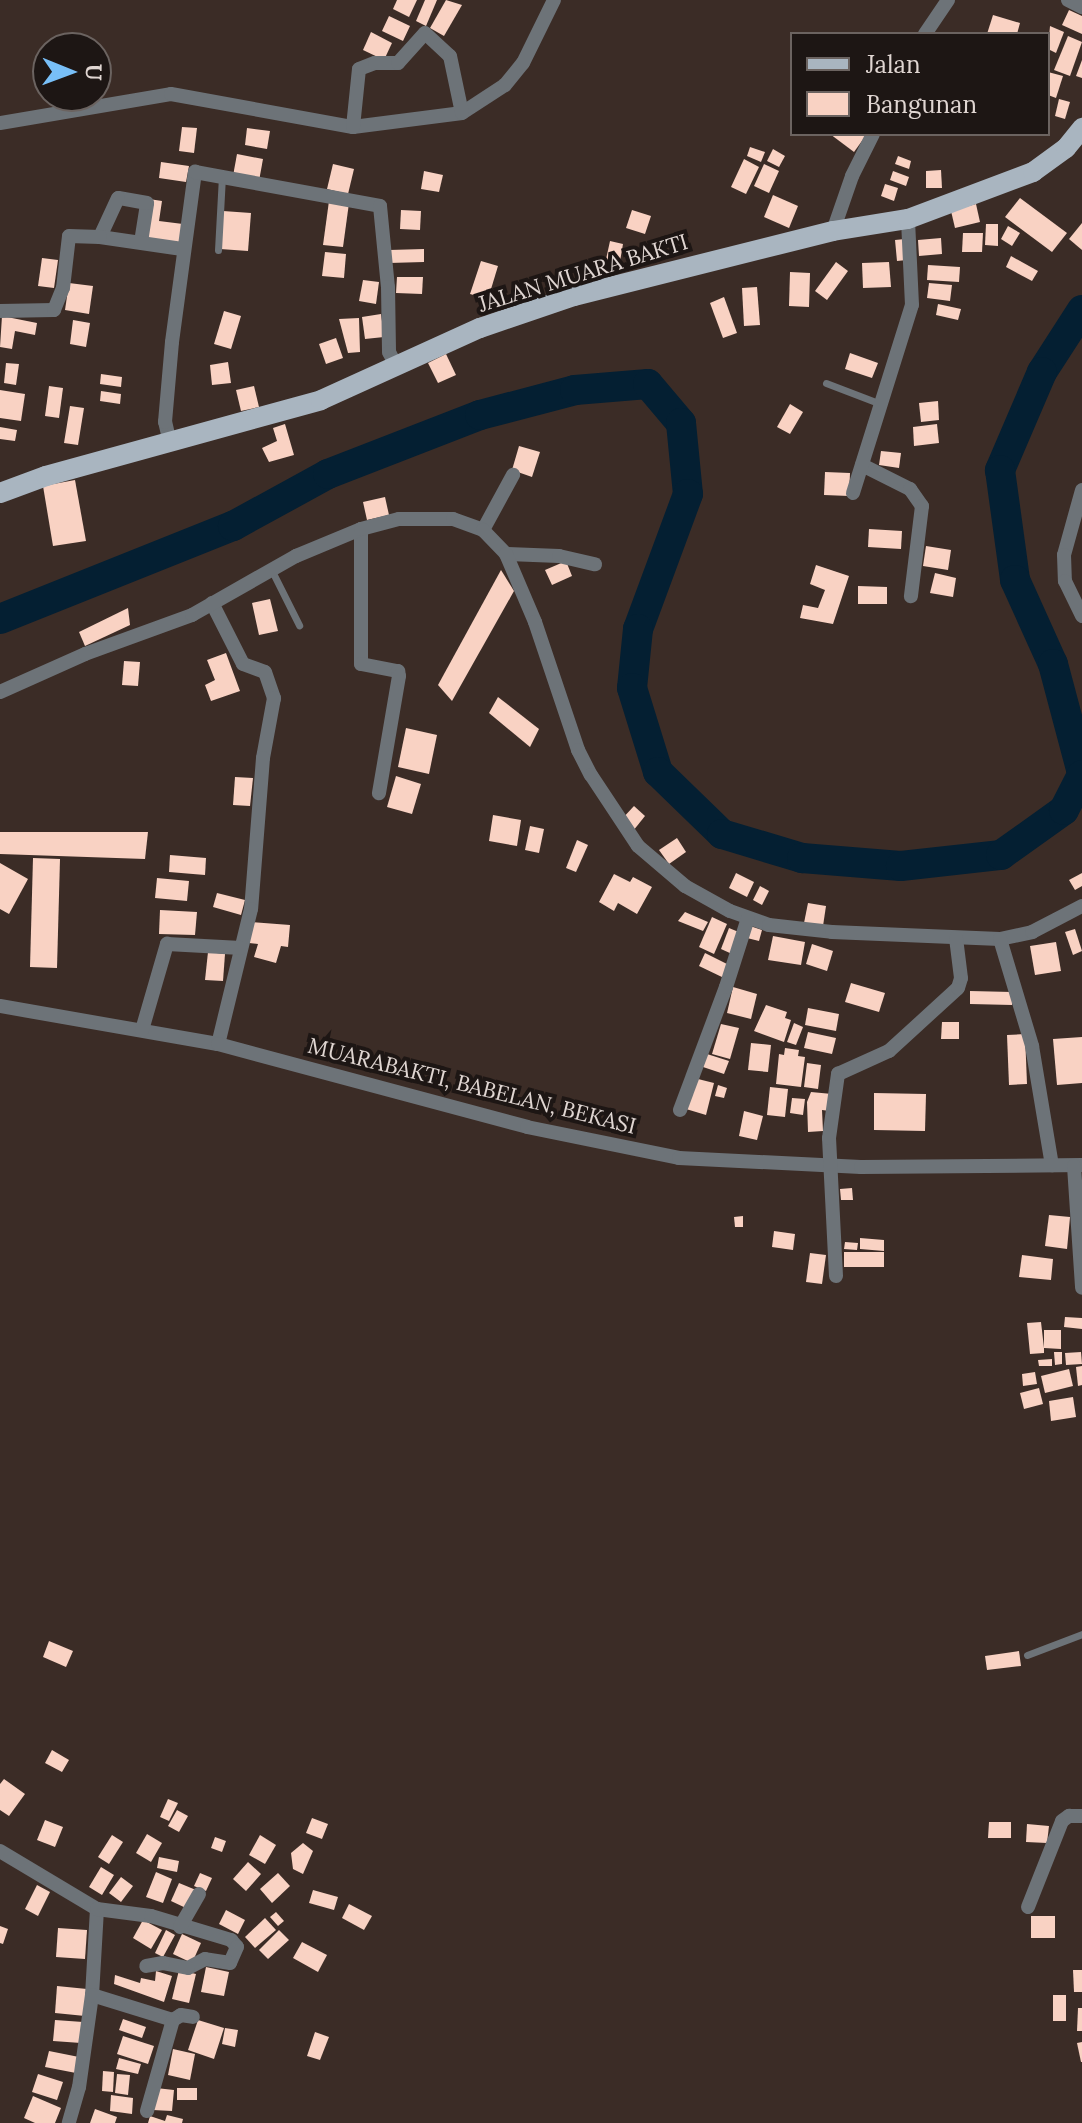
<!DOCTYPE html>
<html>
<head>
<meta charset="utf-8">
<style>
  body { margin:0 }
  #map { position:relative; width:1082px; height:2123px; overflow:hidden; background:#3b2c26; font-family:Lora,serif }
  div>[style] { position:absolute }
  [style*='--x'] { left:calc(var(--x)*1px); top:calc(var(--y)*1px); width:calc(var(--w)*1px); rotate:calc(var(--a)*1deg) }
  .river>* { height:30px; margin:-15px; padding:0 15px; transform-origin:15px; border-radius:15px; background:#041f32 }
  .building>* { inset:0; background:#f9d2c3 }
  .service>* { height:7px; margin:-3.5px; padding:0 3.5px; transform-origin:3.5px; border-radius:3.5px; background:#6d7378 }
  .minor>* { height:14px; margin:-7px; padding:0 7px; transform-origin:7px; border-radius:7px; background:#6d7378 }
  .primary>* { height:20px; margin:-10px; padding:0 10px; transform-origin:10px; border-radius:10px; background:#a9b5c0 }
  span { translate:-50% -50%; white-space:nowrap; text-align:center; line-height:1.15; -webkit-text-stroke:8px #1d1614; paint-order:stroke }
  .street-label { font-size:22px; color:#e0d6d2 }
  .legend { position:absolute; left:790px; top:32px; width:260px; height:104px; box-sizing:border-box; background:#1d1614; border:2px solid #6b6360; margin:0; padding:10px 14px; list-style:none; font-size:24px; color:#e0d6d2 }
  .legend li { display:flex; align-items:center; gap:16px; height:40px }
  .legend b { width:40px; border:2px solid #6b6360 }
  .north { position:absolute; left:32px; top:32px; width:80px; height:80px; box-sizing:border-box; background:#1d1614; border:2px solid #6b6360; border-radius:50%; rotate:91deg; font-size:22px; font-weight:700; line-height:32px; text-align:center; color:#e0d6d2 }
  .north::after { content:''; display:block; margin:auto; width:28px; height:36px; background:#78bff7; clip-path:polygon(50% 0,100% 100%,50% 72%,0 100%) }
</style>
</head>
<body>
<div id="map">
  <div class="river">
    <div style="--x:1082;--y:310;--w:74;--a:122.8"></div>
    <div style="--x:1042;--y:372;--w:107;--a:113.2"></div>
    <div style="--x:1000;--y:470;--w:111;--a:82.2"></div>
    <div style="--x:1015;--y:580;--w:92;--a:65.7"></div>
    <div style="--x:1053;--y:664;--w:113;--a:75.1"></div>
    <div style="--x:0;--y:619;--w:251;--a:-21.8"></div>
    <div style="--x:233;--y:526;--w:108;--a:-28.7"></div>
    <div style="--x:328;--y:474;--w:163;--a:-21.2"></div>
    <div style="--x:480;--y:415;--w:98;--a:-14.7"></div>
    <div style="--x:575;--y:390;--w:73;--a:-4.7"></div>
    <div style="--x:648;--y:384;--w:51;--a:49.8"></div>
    <div style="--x:681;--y:423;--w:71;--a:84.4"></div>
    <div style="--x:688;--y:494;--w:144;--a:110.3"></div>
    <div style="--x:638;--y:629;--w:59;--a:95.8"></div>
    <div style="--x:632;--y:688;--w:88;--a:72.8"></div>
    <div style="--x:658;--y:772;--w:89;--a:44.1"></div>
    <div style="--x:722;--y:834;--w:84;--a:16.7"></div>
    <div style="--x:802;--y:858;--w:99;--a:4.6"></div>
    <div style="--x:901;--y:866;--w:101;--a:-6.3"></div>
    <div style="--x:1001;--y:855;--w:77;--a:-35.5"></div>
    <div style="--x:1064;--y:810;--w:39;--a:-63"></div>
  </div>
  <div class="building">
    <div style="clip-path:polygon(397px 0,417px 0,409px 17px,393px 9px)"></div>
    <div style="clip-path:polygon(425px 0,437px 0,426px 26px,416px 21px)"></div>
    <div style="clip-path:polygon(446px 0,462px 5px,444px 36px,430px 28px)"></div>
    <div style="clip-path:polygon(1069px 10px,1082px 16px,1082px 34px,1062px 25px)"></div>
    <div style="clip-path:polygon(993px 15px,1020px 23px,1017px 34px,987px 34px)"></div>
    <div style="clip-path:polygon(389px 16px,410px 26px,403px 41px,382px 31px)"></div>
    <div style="clip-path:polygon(1050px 26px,1064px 32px,1056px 53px,1048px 49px)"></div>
    <div style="clip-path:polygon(371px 32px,392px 43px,384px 60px,363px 50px)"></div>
    <div style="clip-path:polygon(1068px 36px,1082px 42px,1070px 76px,1054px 70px)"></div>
    <div style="clip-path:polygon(1082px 60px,1082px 78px,1076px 76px)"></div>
    <div style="clip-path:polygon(1048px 72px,1063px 76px,1056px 98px,1048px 95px)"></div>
    <div style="clip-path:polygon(1059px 99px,1070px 102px,1065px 119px,1055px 116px)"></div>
    <div style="clip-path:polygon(182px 127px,197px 128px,194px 153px,179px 151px)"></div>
    <div style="clip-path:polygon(247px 128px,270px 131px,267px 149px,245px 145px)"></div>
    <div style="clip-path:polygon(830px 134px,867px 134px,854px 152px)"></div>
    <div style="clip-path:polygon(750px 147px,765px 152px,761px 162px,747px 156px)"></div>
    <div style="clip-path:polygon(773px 149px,785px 156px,779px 167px,767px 161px)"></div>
    <div style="clip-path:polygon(237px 154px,263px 159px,259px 181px,233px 176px)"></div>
    <div style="clip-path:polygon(898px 156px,911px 161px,909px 169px,895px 164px)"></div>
    <div style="clip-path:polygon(744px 159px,759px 167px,746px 194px,731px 187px)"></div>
    <div style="clip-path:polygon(161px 162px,189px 166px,186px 182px,159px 178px)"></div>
    <div style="clip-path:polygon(333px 164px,354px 169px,348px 194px,327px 189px)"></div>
    <div style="clip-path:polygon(764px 164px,779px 171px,769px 193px,754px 186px)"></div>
    <div style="clip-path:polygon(941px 170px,942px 188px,926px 188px,926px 171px)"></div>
    <div style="clip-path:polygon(424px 171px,443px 175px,439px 192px,421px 189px)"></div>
    <div style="clip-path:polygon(893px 171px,909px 177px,906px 186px,890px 180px)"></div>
    <div style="clip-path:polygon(885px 184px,898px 188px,894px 201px,881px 196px)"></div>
    <div style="clip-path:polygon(773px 195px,798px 206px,789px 228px,764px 217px)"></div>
    <div style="clip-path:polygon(1020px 198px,1067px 233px,1052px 252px,1005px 217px)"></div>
    <div style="clip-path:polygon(149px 199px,162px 201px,159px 221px,183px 224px,180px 244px,148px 239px)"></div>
    <div style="clip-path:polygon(329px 201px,349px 203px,343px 247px,323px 245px)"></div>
    <div style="clip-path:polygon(976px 204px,980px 222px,955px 228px,951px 211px)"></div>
    <div style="clip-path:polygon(401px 210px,421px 211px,420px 230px,400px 229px)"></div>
    <div style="clip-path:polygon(632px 210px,651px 216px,645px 234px,626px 228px)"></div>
    <div style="clip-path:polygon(223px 211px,251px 213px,248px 251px,220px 249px)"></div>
    <div style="clip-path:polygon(1082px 223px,1082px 250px,1069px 239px)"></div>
    <div style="clip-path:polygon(986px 224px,998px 224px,998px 246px,985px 245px)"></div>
    <div style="clip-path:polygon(1008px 226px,1020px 233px,1012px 246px,1001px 239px)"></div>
    <div style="clip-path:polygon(963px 233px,983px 233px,982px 252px,962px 252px)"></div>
    <div style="clip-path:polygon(941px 238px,942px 254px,919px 256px,918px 240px)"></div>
    <div style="clip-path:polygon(905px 239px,907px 260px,897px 261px,895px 240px)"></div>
    <div style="clip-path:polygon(610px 241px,623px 244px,619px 267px,605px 264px)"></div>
    <div style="clip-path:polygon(424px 249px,424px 262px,389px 263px,389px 250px)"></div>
    <div style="clip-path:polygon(325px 252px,346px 254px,344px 278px,322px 276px)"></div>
    <div style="clip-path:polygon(1011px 256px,1038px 271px,1032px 281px,1006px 267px)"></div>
    <div style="clip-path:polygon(42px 258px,58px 260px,54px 288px,38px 286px)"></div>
    <div style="clip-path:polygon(481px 261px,498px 266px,488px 299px,470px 294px)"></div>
    <div style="clip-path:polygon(836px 262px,848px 271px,827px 300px,815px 291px)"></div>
    <div style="clip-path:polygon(889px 262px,891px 287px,863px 288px,862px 263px)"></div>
    <div style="clip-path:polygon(928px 265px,960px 267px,959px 282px,927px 280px)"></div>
    <div style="clip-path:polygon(790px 272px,810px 273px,809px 307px,789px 306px)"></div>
    <div style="clip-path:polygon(397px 277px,423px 277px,422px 294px,396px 293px)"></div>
    <div style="clip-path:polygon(363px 280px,379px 282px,376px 304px,359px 301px)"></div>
    <div style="clip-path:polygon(69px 283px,93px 286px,89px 314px,65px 310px)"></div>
    <div style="clip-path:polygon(929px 283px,952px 285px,950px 301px,927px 298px)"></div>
    <div style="clip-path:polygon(757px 287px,760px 325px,744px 326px,742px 288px)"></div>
    <div style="clip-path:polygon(724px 297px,737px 333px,723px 338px,710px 303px)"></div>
    <div style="clip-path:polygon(938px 304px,961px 309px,958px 320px,936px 315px)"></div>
    <div style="clip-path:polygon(224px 311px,241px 316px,231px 349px,214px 344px)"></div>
    <div style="clip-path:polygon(381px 314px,384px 337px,365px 339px,362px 317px)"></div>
    <div style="clip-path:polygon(2px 316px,37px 323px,35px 335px,15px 331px,12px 349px,0 347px)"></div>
    <div style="clip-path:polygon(359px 318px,360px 352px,348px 353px,339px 319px)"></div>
    <div style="clip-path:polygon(73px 320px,90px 323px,86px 347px,70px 344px)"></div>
    <div style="clip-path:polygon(336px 338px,343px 358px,326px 364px,319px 344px)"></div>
    <div style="clip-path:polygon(850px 353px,878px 363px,872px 378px,845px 369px)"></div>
    <div style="clip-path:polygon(446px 354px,456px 375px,438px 383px,428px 363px)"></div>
    <div style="clip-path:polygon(228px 362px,231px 383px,212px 385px,210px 365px)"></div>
    <div style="clip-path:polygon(6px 363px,19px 364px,16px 385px,4px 383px)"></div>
    <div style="clip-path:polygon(101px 374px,122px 377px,121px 387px,100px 384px)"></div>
    <div style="clip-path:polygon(49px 386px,63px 388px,59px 418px,45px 416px)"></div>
    <div style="clip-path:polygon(254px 386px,259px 407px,241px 411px,236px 390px)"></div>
    <div style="clip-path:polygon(0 390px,25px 394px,21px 421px,0 418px)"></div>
    <div style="clip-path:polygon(101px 391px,121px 394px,120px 404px,100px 401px)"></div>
    <div style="clip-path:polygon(938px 401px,939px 420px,921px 422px,919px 403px)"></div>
    <div style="clip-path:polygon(790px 404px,803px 412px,790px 434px,777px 427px)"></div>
    <div style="clip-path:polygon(70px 406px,84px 408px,78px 445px,64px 443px)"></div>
    <div style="clip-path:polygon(285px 424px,294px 455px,269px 462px,262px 448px,277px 441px,273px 428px)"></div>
    <div style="clip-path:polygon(937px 424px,939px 443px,914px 446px,913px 427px)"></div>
    <div style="clip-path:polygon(0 427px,17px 430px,15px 441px,0 439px)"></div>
    <div style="clip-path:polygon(519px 446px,540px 452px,532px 477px,512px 470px)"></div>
    <div style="clip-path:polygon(881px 451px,901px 453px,899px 468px,879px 465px)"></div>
    <div style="clip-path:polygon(825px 472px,850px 473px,849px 496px,824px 495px)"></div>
    <div style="clip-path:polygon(75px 480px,86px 541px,53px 546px,43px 486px)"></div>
    <div style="clip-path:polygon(385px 497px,389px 515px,367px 520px,363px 502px)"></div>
    <div style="clip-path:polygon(869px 529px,902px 531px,901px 549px,868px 547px)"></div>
    <div style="clip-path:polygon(926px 546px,951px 550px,948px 570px,923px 566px)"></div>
    <div style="clip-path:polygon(566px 561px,572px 576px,552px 585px,545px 570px)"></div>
    <div style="clip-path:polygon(816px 565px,849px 576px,833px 624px,800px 618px,803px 605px,818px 608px,825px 590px,810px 584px)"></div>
    <div style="clip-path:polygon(501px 570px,514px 591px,452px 701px,438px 685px)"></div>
    <div style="clip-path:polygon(935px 573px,956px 578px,953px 597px,930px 593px)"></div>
    <div style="clip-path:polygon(858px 586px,887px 587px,887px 604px,858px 604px)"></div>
    <div style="clip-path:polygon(270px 599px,278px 631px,259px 635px,252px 603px)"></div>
    <div style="clip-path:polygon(128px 608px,130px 625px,85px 646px,79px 632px)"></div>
    <div style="clip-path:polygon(226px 653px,240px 691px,211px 701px,205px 685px,215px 680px,207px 660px)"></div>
    <div style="clip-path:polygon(124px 661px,140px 662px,138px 686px,122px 685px)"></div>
    <div style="clip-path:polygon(498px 697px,539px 729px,530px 747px,489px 713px)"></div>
    <div style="clip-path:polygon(406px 728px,437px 735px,429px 774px,398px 767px)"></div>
    <div style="clip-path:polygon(396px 776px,421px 784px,412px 814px,387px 807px)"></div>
    <div style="clip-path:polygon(235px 777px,253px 778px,250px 806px,233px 805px)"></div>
    <div style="clip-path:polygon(634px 806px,645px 816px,633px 831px,621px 820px)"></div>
    <div style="clip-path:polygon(493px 815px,521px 820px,517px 846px,489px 841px)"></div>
    <div style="clip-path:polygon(530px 826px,544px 829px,539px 853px,525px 850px)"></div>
    <div style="clip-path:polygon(0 832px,148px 832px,145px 859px,0 854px)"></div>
    <div style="clip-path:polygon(677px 838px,686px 852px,669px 864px,659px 850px)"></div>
    <div style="clip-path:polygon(577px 840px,588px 845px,576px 872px,566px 868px)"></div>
    <div style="clip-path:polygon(170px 855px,206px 858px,205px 875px,169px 872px)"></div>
    <div style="clip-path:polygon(33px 858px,60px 859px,57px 968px,30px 967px)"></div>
    <div style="clip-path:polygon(0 863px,28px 879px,9px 914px,0 909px)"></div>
    <div style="clip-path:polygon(736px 873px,754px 882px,747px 897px,729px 888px)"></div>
    <div style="clip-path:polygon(1082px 873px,1082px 886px,1075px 890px,1069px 880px)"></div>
    <div style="clip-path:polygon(614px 874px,630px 882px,633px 877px,652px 887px,637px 914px,618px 903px,614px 911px,599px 902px)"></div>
    <div style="clip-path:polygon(157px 878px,189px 881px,187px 901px,155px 898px)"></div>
    <div style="clip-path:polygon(760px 886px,769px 891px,762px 905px,753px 900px)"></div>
    <div style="clip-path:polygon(217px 893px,245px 900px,241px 915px,213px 907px)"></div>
    <div style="clip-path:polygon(808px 903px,826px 906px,823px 926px,804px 923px)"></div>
    <div style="clip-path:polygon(160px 910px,197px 912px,195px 935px,159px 934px)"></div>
    <div style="clip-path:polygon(685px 912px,708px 922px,703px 931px,678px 921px)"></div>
    <div style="clip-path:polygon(712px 917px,727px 924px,714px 954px,699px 947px)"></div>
    <div style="clip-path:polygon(251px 922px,290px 925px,288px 947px,281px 946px,276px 963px,254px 957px,258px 944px,249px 943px)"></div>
    <div style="clip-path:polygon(750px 926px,762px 930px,759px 941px,747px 938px)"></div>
    <div style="clip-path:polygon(729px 928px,741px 933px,732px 954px,721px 949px)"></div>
    <div style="clip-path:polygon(1075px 929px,1082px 951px,1073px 955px,1065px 932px)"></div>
    <div style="clip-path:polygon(773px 936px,805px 942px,801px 965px,768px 960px)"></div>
    <div style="clip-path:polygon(1056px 942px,1061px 971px,1035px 975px,1030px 946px)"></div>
    <div style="clip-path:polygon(812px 944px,833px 951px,827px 971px,806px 964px)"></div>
    <div style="clip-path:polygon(208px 952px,225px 954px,223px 981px,205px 980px)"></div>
    <div style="clip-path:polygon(705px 953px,729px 965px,724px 978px,699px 966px)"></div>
    <div style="clip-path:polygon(851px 983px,885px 993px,879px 1012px,845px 1002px)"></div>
    <div style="clip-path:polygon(733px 987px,757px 994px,751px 1019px,727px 1013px)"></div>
    <div style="clip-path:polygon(970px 991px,1012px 992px,1012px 1005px,970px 1004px)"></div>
    <div style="clip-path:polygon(766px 1005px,787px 1012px,785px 1018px,791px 1020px,784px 1042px,754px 1031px)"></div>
    <div style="clip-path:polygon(808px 1008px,839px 1014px,836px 1031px,805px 1025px)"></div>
    <div style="clip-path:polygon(942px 1022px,959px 1022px,959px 1039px,941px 1039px)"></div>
    <div style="clip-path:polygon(794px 1023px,803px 1027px,796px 1045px,787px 1042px)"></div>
    <div style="clip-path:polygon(721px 1024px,739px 1028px,730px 1059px,712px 1054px)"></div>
    <div style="clip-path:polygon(808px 1032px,836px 1038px,832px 1054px,804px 1048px)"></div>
    <div style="clip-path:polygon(1025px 1034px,1027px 1084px,1009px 1085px,1007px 1035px)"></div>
    <div style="clip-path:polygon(1082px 1037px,1082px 1083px,1057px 1085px,1053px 1039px)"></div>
    <div style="clip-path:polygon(751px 1043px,771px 1045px,768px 1072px,748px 1070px)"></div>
    <div style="clip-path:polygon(785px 1048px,799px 1050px,798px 1056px,805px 1057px,801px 1087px,776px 1084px,779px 1054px,784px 1055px)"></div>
    <div style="clip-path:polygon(707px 1054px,729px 1061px,724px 1074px,703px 1067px)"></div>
    <div style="clip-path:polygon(807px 1063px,821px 1065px,818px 1089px,804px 1087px)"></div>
    <div style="clip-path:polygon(694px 1078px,714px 1083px,706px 1115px,686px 1109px)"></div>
    <div style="clip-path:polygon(718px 1085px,727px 1088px,724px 1098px,715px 1096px)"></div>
    <div style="clip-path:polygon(770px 1087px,788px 1089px,785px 1117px,767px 1115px)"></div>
    <div style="clip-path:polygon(811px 1092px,832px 1094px,830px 1111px,822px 1110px,823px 1131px,808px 1132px,807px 1102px)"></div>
    <div style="clip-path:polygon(874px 1093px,926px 1094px,925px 1131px,874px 1130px)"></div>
    <div style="clip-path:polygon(792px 1098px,805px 1099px,803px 1115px,790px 1113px)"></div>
    <div style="clip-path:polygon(744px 1111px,763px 1116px,757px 1140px,739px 1136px)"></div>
    <div style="clip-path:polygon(852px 1188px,853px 1200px,841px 1200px,840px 1189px)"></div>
    <div style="clip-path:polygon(1049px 1215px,1070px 1217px,1067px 1249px,1045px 1246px)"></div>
    <div style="clip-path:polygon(743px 1216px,743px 1227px,735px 1227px,734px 1217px)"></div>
    <div style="clip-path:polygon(774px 1231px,795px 1234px,793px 1250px,772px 1247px)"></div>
    <div style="clip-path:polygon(860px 1238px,884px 1240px,884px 1251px,860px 1249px)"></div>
    <div style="clip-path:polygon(845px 1242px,858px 1243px,857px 1250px,844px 1249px)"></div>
    <div style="clip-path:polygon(844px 1252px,884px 1252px,884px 1267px,844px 1267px)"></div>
    <div style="clip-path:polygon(810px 1253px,826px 1255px,822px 1284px,806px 1282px)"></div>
    <div style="clip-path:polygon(1022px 1255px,1053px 1259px,1051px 1280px,1019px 1277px)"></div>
    <div style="clip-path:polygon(1065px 1317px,1082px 1318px,1082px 1329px,1064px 1327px)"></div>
    <div style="clip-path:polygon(1041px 1322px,1044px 1348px,1044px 1330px,1061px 1330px,1061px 1349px,1044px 1348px,1044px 1353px,1030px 1354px,1027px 1323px)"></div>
    <div style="clip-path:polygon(1054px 1352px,1062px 1352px,1062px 1364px,1055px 1365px)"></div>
    <div style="clip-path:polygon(1081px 1352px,1082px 1364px,1066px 1365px,1065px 1353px)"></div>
    <div style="clip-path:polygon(1052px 1359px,1052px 1366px,1039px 1366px,1038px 1360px)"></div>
    <div style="clip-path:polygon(1082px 1366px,1082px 1385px,1078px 1386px,1076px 1367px)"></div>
    <div style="clip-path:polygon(1069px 1369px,1073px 1386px,1045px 1393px,1041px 1376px)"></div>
    <div style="clip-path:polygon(1035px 1372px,1037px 1384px,1023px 1386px,1022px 1374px)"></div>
    <div style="clip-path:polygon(1039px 1388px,1043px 1404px,1024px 1409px,1020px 1393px)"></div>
    <div style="clip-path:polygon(1073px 1397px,1076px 1417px,1051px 1421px,1049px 1401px)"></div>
    <div style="clip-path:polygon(49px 1641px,73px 1651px,66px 1667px,43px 1657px)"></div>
    <div style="clip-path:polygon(1019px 1651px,1021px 1666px,987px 1670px,985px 1656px)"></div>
    <div style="clip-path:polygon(52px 1750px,69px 1760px,62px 1772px,45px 1763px)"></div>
    <div style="clip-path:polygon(4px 1779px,25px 1794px,9px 1816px,0 1810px,0 1784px)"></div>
    <div style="clip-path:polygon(168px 1799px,178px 1803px,169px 1821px,160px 1817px)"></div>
    <div style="clip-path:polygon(177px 1810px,188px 1816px,179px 1832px,168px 1826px)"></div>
    <div style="clip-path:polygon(312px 1818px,328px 1824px,322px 1839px,306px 1833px)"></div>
    <div style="clip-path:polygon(45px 1820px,63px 1827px,55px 1847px,37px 1840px)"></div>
    <div style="clip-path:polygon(989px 1822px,1011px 1822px,1011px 1838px,988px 1838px)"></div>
    <div style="clip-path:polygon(1027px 1824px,1049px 1826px,1047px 1843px,1026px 1842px)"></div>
    <div style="clip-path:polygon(147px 1834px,162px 1843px,151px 1862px,136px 1853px)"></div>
    <div style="clip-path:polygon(112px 1835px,123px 1842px,109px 1864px,98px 1857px)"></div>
    <div style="clip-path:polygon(260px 1835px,276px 1845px,265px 1864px,249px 1855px)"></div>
    <div style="clip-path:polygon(215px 1837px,226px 1841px,222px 1852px,211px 1848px)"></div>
    <div style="clip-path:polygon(303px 1843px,313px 1851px,303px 1874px,293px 1869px,291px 1853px)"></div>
    <div style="clip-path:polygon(159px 1857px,179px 1861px,177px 1872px,157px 1868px)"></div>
    <div style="clip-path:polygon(248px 1862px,261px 1874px,246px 1891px,233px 1879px)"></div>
    <div style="clip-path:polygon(101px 1867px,114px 1875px,102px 1895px,89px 1887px)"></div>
    <div style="clip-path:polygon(156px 1872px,172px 1879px,163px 1903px,146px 1897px)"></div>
    <div style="clip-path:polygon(200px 1873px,212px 1878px,206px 1891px,194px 1886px)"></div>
    <div style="clip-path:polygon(278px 1873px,290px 1886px,272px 1903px,260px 1889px)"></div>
    <div style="clip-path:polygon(121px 1877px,133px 1886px,121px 1902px,109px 1893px)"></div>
    <div style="clip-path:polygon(179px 1883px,196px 1890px,188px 1909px,171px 1901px)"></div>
    <div style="clip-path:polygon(37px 1885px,50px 1892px,38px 1916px,25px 1909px)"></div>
    <div style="clip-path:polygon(313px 1890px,338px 1897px,334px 1910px,309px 1903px)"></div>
    <div style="clip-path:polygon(349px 1904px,372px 1916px,364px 1930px,342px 1918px)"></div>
    <div style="clip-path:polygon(226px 1910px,245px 1920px,238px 1934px,219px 1924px)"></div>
    <div style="clip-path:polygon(276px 1912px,284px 1921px,278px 1926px,270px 1917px)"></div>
    <div style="clip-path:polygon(1031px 1916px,1055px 1916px,1055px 1938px,1031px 1938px)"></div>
    <div style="clip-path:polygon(265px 1918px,276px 1930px,255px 1948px,245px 1937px)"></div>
    <div style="clip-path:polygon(143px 1920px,162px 1930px,151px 1949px,133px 1938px)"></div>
    <div style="clip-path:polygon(0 1926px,8px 1929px,3px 1944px,0 1943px)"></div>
    <div style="clip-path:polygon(58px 1928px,87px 1930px,85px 1959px,56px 1957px)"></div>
    <div style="clip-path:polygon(166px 1930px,175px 1935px,163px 1957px,155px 1953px)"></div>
    <div style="clip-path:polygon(279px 1930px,289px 1940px,268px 1959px,259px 1950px)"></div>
    <div style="clip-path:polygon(182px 1934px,201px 1943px,192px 1963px,173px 1954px)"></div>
    <div style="clip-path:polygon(302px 1942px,327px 1955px,318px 1972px,293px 1958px)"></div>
    <div style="clip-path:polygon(206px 1967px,229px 1972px,224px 1996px,201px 1992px)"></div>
    <div style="clip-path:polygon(179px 1970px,196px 1974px,189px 2003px,172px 1999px)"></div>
    <div style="clip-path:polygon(1073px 1970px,1082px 1970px,1082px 1992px,1074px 1992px)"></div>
    <div style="clip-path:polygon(156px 1971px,172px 1976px,164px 2002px,114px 1984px,115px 1975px,140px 1983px,141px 1978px,155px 1981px)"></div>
    <div style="clip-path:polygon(57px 1986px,87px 1989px,85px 2016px,55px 2013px)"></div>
    <div style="clip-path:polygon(1053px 1995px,1066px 1995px,1066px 2021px,1053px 2021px)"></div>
    <div style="clip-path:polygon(1078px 2008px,1082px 2008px,1082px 2031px,1077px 2031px)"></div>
    <div style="clip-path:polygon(123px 2019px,146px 2027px,142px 2038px,119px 2030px)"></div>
    <div style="clip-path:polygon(55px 2020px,83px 2022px,81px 2043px,53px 2041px)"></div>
    <div style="clip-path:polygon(198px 2020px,224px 2028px,214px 2059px,188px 2050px)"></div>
    <div style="clip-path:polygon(225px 2028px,238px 2030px,235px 2047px,222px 2044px)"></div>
    <div style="clip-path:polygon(315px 2032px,329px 2037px,320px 2060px,307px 2056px)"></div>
    <div style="clip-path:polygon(123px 2036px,154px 2046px,148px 2064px,117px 2054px)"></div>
    <div style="clip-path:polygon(1082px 2042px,1082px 2062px,1081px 2062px,1077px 2043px)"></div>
    <div style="clip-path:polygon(173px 2049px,195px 2054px,190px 2080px,168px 2075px)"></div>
    <div style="clip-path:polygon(49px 2051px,79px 2057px,76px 2073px,45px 2067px)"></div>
    <div style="clip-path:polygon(119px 2058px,141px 2064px,138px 2074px,116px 2069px)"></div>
    <div style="clip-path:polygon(103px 2071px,114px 2072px,113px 2092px,102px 2091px)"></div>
    <div style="clip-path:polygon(38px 2074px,63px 2082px,57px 2100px,32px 2092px)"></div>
    <div style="clip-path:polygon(117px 2074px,130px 2075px,128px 2095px,115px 2093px)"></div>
    <div style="clip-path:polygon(156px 2088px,174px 2090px,172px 2111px,153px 2110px)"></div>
    <div style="clip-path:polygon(177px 2088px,197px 2088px,197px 2100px,177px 2100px)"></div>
    <div style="clip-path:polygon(111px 2095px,133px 2098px,132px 2114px,110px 2111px)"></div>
    <div style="clip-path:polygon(33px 2096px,61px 2108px,55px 2123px,35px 2123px,24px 2118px)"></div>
    <div style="clip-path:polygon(95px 2109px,117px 2117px,115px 2123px,90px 2123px)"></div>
    <div style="clip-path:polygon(167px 2115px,183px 2119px,182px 2123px,148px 2123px,150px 2116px,165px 2121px)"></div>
  </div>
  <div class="service">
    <div style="--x:218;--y:250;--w:73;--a:-86.9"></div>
    <div style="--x:826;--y:383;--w:56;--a:21"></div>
    <div style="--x:271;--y:569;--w:63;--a:63.4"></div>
    <div style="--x:1027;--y:1655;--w:59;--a:-20.9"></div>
  </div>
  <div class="minor">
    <div style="--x:1068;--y:0;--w:16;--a:27"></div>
    <div style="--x:925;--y:34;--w:41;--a:-55.9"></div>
    <div style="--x:0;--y:123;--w:173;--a:-9.6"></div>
    <div style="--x:171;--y:94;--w:185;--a:10.3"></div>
    <div style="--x:353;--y:127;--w:110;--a:-7.3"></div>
    <div style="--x:462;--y:113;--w:51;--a:-33.1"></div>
    <div style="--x:505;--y:85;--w:28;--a:-51"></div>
    <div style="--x:523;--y:63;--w:70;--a:-63.8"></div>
    <div style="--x:353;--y:127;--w:58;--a:-84.1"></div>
    <div style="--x:359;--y:69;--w:17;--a:-21"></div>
    <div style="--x:375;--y:63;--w:23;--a:0"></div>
    <div style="--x:398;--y:63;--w:40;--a:-48"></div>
    <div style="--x:425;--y:33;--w:34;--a:43"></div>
    <div style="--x:450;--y:56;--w:58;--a:78.1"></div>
    <div style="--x:833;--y:231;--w:58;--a:-70.9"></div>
    <div style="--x:852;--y:176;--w:47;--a:-63.4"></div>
    <div style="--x:141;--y:242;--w:39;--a:-81"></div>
    <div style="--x:147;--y:203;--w:29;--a:-170"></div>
    <div style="--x:118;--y:198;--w:43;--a:114.8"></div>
    <div style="--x:100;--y:237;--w:83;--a:8.3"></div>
    <div style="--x:0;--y:311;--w:54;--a:-1.1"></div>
    <div style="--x:54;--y:310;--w:24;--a:-68"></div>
    <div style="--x:63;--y:288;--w:52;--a:-83.4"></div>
    <div style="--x:69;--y:236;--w:31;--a:2"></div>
    <div style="--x:170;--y:443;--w:22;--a:-103"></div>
    <div style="--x:165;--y:422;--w:80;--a:-85"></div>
    <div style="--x:172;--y:342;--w:172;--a:-82.3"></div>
    <div style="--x:195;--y:172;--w:188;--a:10.4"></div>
    <div style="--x:380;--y:206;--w:81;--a:84.4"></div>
    <div style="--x:388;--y:287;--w:65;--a:89.1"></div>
    <div style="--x:389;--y:352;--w:16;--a:63"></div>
    <div style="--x:862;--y:465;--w:54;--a:26.6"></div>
    <div style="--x:910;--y:489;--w:21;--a:55"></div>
    <div style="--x:922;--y:506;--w:91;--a:97"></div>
    <div style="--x:1082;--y:490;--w:67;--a:105.5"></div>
    <div style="--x:1064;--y:555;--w:26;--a:88"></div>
    <div style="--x:1065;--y:581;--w:39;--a:64"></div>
    <div style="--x:853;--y:493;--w:197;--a:-72.6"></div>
    <div style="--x:912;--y:305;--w:86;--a:-92.7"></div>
    <div style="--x:361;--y:529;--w:135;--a:90"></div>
    <div style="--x:361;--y:664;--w:38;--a:11"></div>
    <div style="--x:398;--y:671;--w:5;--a:79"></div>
    <div style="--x:399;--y:676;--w:119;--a:99.7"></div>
    <div style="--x:483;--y:530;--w:63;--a:-61.4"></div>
    <div style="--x:506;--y:554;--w:53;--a:2.2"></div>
    <div style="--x:559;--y:556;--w:37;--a:13"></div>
    <div style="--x:212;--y:603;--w:68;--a:63.1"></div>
    <div style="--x:243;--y:664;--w:23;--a:20"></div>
    <div style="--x:265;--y:672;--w:28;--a:71"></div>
    <div style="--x:274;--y:698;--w:61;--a:100.4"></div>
    <div style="--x:263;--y:758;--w:151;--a:94.5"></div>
    <div style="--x:251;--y:909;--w:139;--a:103.7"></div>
    <div style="--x:0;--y:692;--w:93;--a:-24.1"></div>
    <div style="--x:85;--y:654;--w:114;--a:-20"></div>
    <div style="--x:192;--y:615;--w:120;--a:-29.6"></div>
    <div style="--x:296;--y:556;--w:70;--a:-22.6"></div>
    <div style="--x:361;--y:529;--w:39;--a:-15"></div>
    <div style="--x:399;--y:519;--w:54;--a:0"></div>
    <div style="--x:453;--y:519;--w:32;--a:20"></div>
    <div style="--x:483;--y:530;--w:33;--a:46"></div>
    <div style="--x:506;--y:554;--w:74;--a:66.9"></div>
    <div style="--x:535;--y:622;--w:135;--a:71.4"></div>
    <div style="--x:578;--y:750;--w:28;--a:63"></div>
    <div style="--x:591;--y:775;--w:85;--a:56.5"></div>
    <div style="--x:638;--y:846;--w:62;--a:40.4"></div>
    <div style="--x:685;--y:886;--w:51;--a:29.1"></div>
    <div style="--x:730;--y:911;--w:41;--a:19.7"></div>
    <div style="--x:769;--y:925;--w:63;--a:6.3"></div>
    <div style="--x:832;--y:932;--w:168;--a:2.4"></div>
    <div style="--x:1000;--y:939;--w:33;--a:-12"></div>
    <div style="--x:1032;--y:932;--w:56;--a:-27.5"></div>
    <div style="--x:1000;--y:939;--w:112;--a:73.3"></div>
    <div style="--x:1032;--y:1046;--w:121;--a:80.5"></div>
    <div style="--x:0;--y:1006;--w:221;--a:9.9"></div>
    <div style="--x:218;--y:1044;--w:320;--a:15"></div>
    <div style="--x:527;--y:1127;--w:155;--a:11.5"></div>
    <div style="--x:679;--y:1158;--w:182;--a:2.8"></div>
    <div style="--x:861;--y:1167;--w:221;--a:-0.5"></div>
    <div style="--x:142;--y:1030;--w:90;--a:-73.8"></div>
    <div style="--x:167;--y:944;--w:74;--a:3.1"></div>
    <div style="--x:680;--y:1110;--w:131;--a:-69.5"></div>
    <div style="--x:726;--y:987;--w:72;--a:-72.3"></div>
    <div style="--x:1074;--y:1166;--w:122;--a:86.2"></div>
    <div style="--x:836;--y:1276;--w:138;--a:-92.9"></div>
    <div style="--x:829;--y:1138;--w:65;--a:-82"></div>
    <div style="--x:838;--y:1074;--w:56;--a:-24.3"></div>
    <div style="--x:889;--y:1051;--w:93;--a:-42.4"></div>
    <div style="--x:958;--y:988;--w:10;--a:-73"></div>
    <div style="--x:961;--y:978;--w:40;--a:-97.1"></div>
    <div style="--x:0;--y:1851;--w:113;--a:30.9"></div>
    <div style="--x:97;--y:1909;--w:86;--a:93.3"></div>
    <div style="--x:92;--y:1995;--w:93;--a:98"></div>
    <div style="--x:79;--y:2087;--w:37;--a:106"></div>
    <div style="--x:1028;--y:1907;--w:92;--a:-68.4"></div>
    <div style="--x:1062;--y:1821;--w:9;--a:-36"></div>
    <div style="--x:1069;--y:1816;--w:13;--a:0"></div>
    <div style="--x:97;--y:1909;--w:54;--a:7.4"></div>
    <div style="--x:151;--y:1916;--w:84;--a:16.7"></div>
    <div style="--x:231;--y:1940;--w:9;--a:49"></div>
    <div style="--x:237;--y:1947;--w:17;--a:114"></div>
    <div style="--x:230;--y:1963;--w:25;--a:-171"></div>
    <div style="--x:205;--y:1959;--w:19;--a:152"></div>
    <div style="--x:188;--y:1968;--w:25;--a:-169"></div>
    <div style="--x:163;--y:1963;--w:17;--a:170"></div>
    <div style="--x:180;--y:1927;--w:38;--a:-60"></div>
    <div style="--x:92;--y:1995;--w:85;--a:17.2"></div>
    <div style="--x:173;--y:2020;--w:9;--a:-32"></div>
    <div style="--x:181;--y:2015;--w:12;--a:9"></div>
    <div style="--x:147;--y:2111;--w:95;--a:-74.1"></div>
  </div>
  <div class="primary">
    <div style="--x:0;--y:493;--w:49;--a:-20.3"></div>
    <div style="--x:46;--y:476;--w:285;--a:-15.4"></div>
    <div style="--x:321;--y:400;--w:175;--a:-24.4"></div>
    <div style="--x:480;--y:328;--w:99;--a:-18.8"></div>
    <div style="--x:574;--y:296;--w:267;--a:-14.1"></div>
    <div style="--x:833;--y:231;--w:76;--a:-9.1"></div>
    <div style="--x:908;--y:219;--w:134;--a:-20.6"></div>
    <div style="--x:1033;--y:172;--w:41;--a:-36"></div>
    <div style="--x:1066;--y:148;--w:26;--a:-51"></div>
  </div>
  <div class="street-label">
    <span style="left:583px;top:273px;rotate:-17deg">JALAN MUARA BAKTI</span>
    <span style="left:472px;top:1086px;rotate:14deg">MUARABAKTI, BABELAN, BEKASI</span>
  </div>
  <ul class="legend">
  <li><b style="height:10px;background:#a9b5c0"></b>Jalan</li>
  <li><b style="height:22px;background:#f9d2c3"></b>Bangunan</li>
  </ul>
  <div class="north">U</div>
</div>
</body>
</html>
